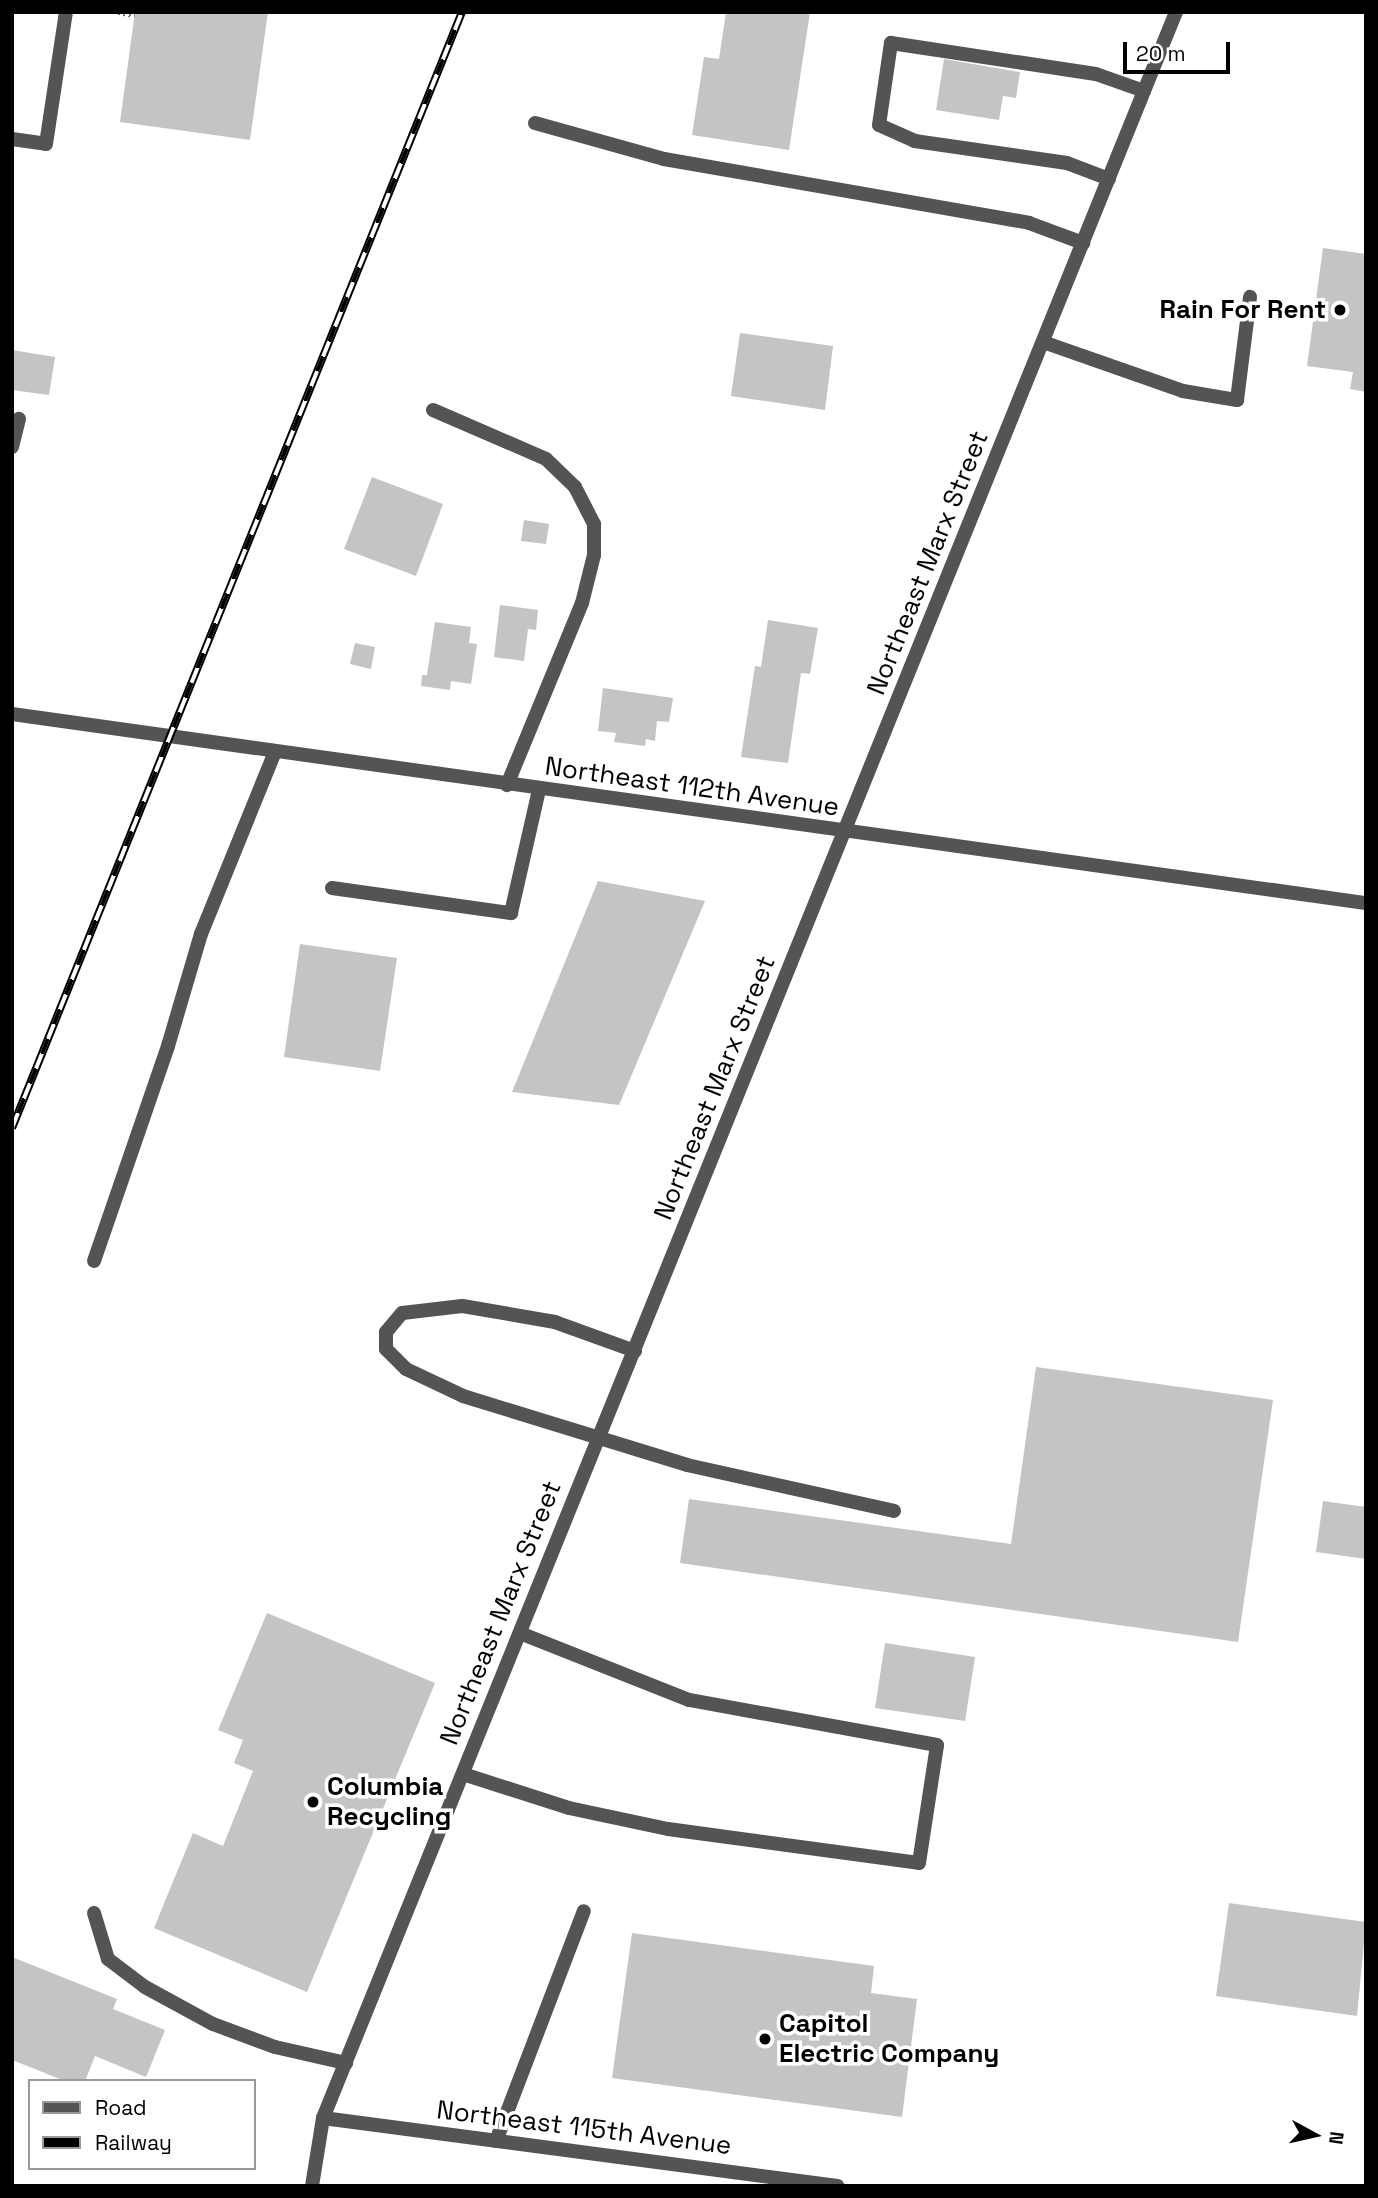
<!DOCTYPE html>
<html>
<head>
<meta charset="utf-8">
<style>
  body { margin:0 }
  #map { position:relative; width:1378px; height:2198px; overflow:hidden; background:#fff; font-family:"Space Grotesk",sans-serif }
  div>[style] { position:absolute }
  [style*='--x'] { left:calc(var(--x)*1px); top:calc(var(--y)*1px); width:calc(var(--w)*1px); rotate:calc(var(--a)*1deg) }
  .building>* { inset:0; background:#c4c4c4 }
  .path>* { height:4.5px; margin-top:-2.25px; transform-origin:0; background:repeating-linear-gradient(90deg,#767676 0 2px,transparent 0 5.5px) }
  .service>* { height:14px; margin:-7px; padding:0 7px; transform-origin:7px; border-radius:7px; background:#545454 }
  .minor>* { height:14px; margin:-7px; padding:0 7px; transform-origin:7px; border-radius:7px; background:#545454 }
  .rail>* { height:8px; margin-top:-4px; transform-origin:0; background:repeating-linear-gradient(90deg,#fff 0 16px,#000 0 32px); box-sizing:border-box; border-block:2px solid #000 }
  .dots>* { width:19px; height:19px; translate:-50% -50%; box-sizing:border-box; border:4px solid #fff; border-radius:50% }
  span { translate:-50% -50%; white-space:nowrap; text-align:center; line-height:1.15; -webkit-text-stroke:7px #fff; paint-order:stroke }
  .poi-label { font-size:26px; color:#000; font-weight:700 }
  .right { translate:-100% -50%; text-align:right }
  .left { translate:0 -50%; text-align:left }
  .street-label { font-size:26px; color:#000 }
  .frame { position:absolute; inset:0; border:14px solid #000; pointer-events:none }
  .legend { position:absolute; left:28px; top:2079px; width:228px; height:91px; box-sizing:border-box; background:#fff; border:2px solid #999; margin:0; padding:9px 12px; list-style:none; font-size:21px; color:#000 }
  .legend li { display:flex; align-items:center; gap:14px; height:35px }
  .legend b { width:35px; border:2px solid #999 }
  .north { position:absolute; left:1280px; top:2100px; width:70px; height:70px; -webkit-text-stroke:5px #fff; paint-order:stroke; rotate:98deg; font-size:19px; font-weight:700; line-height:28px; text-align:center; color:#000 }
  .north::after { content:''; display:block; margin:auto; width:24px; height:32px; background:#000; clip-path:polygon(50% 0,100% 100%,50% 72%,0 100%) }
  .scale { position:absolute; left:1123px; top:42px; width:107px; height:32px; box-sizing:border-box; border:4px solid #000; border-top:0; padding-left:9px; font-size:21px; line-height:24px; white-space:nowrap; color:#000; -webkit-text-stroke:5px #fff; paint-order:stroke }
</style>
</head>
<body>
<div id="map">
  <div class="building">
    <div style="clip-path:polygon(135px 12px,268px 12px,250px 140px,120px 122px)"></div>
    <div style="clip-path:polygon(726px 12px,810px 12px,789px 150px,692px 135px,704px 57px,719px 59px)"></div>
    <div style="clip-path:polygon(944px 59px,1020px 72px,1016px 98px,1003px 96px,999px 120px,936px 110px)"></div>
    <div style="clip-path:polygon(1323px 248px,1366px 254px,1366px 392px,1350px 389px,1353px 372px,1307px 366px)"></div>
    <div style="clip-path:polygon(740px 333px,833px 346px,825px 410px,731px 396px)"></div>
    <div style="clip-path:polygon(12px 350px,55px 357px,49px 395px,12px 390px)"></div>
    <div style="clip-path:polygon(372px 477px,443px 504px,416px 576px,344px 549px)"></div>
    <div style="clip-path:polygon(524px 520px,549px 524px,546px 544px,521px 541px)"></div>
    <div style="clip-path:polygon(500px 605px,538px 610px,536px 630px,528px 629px,524px 661px,494px 657px)"></div>
    <div style="clip-path:polygon(768px 620px,818px 628px,810px 674px,801px 673px,788px 763px,741px 757px,755px 666px,761px 667px)"></div>
    <div style="clip-path:polygon(435px 622px,471px 627px,469px 643px,477px 644px,471px 684px,451px 681px,450px 690px,421px 686px,422px 675px,427px 675px)"></div>
    <div style="clip-path:polygon(355px 643px,375px 647px,371px 669px,350px 664px)"></div>
    <div style="clip-path:polygon(603px 688px,673px 698px,669px 722px,657px 721px,655px 741px,646px 739px,645px 746px,614px 742px,616px 733px,598px 731px)"></div>
    <div style="clip-path:polygon(598px 881px,705px 901px,619px 1105px,512px 1092px)"></div>
    <div style="clip-path:polygon(300px 944px,397px 958px,380px 1071px,284px 1057px)"></div>
    <div style="clip-path:polygon(1036px 1367px,1273px 1400px,1238px 1642px,680px 1563px,689px 1499px,1011px 1544px)"></div>
    <div style="clip-path:polygon(1323px 1501px,1366px 1507px,1366px 1559px,1316px 1552px)"></div>
    <div style="clip-path:polygon(267px 1613px,435px 1683px,307px 1992px,154px 1928px,193px 1833px,223px 1846px,253px 1771px,234px 1763px,243px 1740px,218px 1730px)"></div>
    <div style="clip-path:polygon(885px 1643px,975px 1657px,965px 1721px,875px 1708px)"></div>
    <div style="clip-path:polygon(1229px 1903px,1366px 1922px,1357px 2016px,1216px 1996px)"></div>
    <div style="clip-path:polygon(632px 1933px,874px 1966px,871px 1993px,917px 1999px,902px 2117px,612px 2078px)"></div>
    <div style="clip-path:polygon(12px 1957px,117px 1999px,113px 2009px,165px 2030px,146px 2077px,95px 2056px,85px 2081px,65px 2081px,12px 2060px)"></div>
  </div>
  <div class="path">
    <div style="--x:118;--y:12;--w:17;--a:10"></div>
  </div>
  <div class="service">
    <div style="--x:535;--y:123;--w:134;--a:15.6"></div>
    <div style="--x:664;--y:159;--w:371;--a:9.9"></div>
    <div style="--x:1029;--y:223;--w:58;--a:20.3"></div>
    <div style="--x:12;--y:139;--w:34;--a:8"></div>
    <div style="--x:46;--y:144;--w:134;--a:-81.4"></div>
    <div style="--x:1109;--y:179;--w:45;--a:-159.1"></div>
    <div style="--x:1067;--y:163;--w:154;--a:-171.8"></div>
    <div style="--x:915;--y:141;--w:39;--a:-156"></div>
    <div style="--x:879;--y:125;--w:83;--a:-81.7"></div>
    <div style="--x:891;--y:43;--w:207;--a:8.6"></div>
    <div style="--x:1096;--y:74;--w:51;--a:19.5"></div>
    <div style="--x:1043;--y:342;--w:148;--a:19.3"></div>
    <div style="--x:1183;--y:391;--w:55;--a:9.5"></div>
    <div style="--x:1237;--y:400;--w:104;--a:-82.8"></div>
    <div style="--x:433;--y:410;--w:123;--a:23.4"></div>
    <div style="--x:546;--y:459;--w:40;--a:44"></div>
    <div style="--x:575;--y:487;--w:42;--a:62.8"></div>
    <div style="--x:594;--y:524;--w:31;--a:90"></div>
    <div style="--x:594;--y:555;--w:49;--a:104"></div>
    <div style="--x:582;--y:603;--w:197;--a:112.4"></div>
    <div style="--x:12;--y:447;--w:29;--a:-76"></div>
    <div style="--x:332;--y:888;--w:181;--a:8"></div>
    <div style="--x:511;--y:913;--w:126;--a:-77.2"></div>
    <div style="--x:94;--y:1261;--w:227;--a:-71"></div>
    <div style="--x:168;--y:1046;--w:117;--a:-73.6"></div>
    <div style="--x:201;--y:934;--w:196;--a:-67.9"></div>
    <div style="--x:635;--y:1351;--w:85;--a:-160.1"></div>
    <div style="--x:555;--y:1322;--w:94;--a:-170.2"></div>
    <div style="--x:462;--y:1306;--w:60;--a:173.3"></div>
    <div style="--x:402;--y:1313;--w:25;--a:130"></div>
    <div style="--x:386;--y:1332;--w:17;--a:90"></div>
    <div style="--x:386;--y:1349;--w:28;--a:45"></div>
    <div style="--x:406;--y:1369;--w:63;--a:25.3"></div>
    <div style="--x:463;--y:1396;--w:234;--a:17.1"></div>
    <div style="--x:687;--y:1465;--w:212;--a:12.5"></div>
    <div style="--x:463;--y:1774;--w:111;--a:17.8"></div>
    <div style="--x:569;--y:1808;--w:101;--a:12"></div>
    <div style="--x:668;--y:1829;--w:253;--a:7.7"></div>
    <div style="--x:919;--y:1863;--w:119;--a:-81.3"></div>
    <div style="--x:937;--y:1745;--w:252;--a:-169.7"></div>
    <div style="--x:689;--y:1700;--w:182;--a:-158.4"></div>
    <div style="--x:94;--y:1913;--w:48;--a:73.1"></div>
    <div style="--x:108;--y:1959;--w:46;--a:37.1"></div>
    <div style="--x:145;--y:1987;--w:77;--a:28.6"></div>
    <div style="--x:213;--y:2024;--w:66;--a:20.4"></div>
    <div style="--x:275;--y:2047;--w:73;--a:12.7"></div>
    <div style="--x:496;--y:2141;--w:246;--a:-69.1"></div>
  </div>
  <div class="minor">
    <div style="--x:12;--y:714;--w:1367;--a:7.95"></div>
    <div style="--x:323;--y:2118;--w:519;--a:7.52"></div>
    <div style="--x:312;--y:2186;--w:69;--a:-80.8"></div>
    <div style="--x:323;--y:2118;--w:2272;--a:-67.95"></div>
  </div>
  <div class="rail">
    <div style="--x:12;--y:1128;--w:1203;--a:-68.04"></div>
  </div>
  <div class="dots">
    <div style="left:1340px;top:310px;background:#000"></div>
    <div style="left:313px;top:1802px;background:#000"></div>
    <div style="left:765px;top:2039px;background:#000"></div>
  </div>
  <div class="poi-label">
    <span class="right" style="left:1326px;top:310px">Rain For Rent</span>
    <span class="left" style="left:327px;top:1802px">Columbia<br>Recycling</span>
    <span class="left" style="left:779px;top:2039px">Capitol<br>Electric Company</span>
  </div>
  <div class="street-label">
    <span style="left:928px;top:563px;rotate:-68deg">Northeast Marx Street</span>
    <span style="left:692px;top:787px;rotate:8deg">Northeast 112th Avenue</span>
    <span style="left:715px;top:1088px;rotate:-68deg">Northeast Marx Street</span>
    <span style="left:501px;top:1613px;rotate:-68deg">Northeast Marx Street</span>
    <span style="left:584px;top:2128px;rotate:7deg">Northeast 115th Avenue</span>
  </div>
  <div class="frame"></div>
  <ul class="legend">
  <li><b style="height:9px;background:#545454"></b>Road</li>
  <li><b style="height:9px;background:#000"></b>Railway</li>
  </ul>
  <div class="north">N</div>
  <div class="scale">20 m</div>
</div>
</body>
</html>
